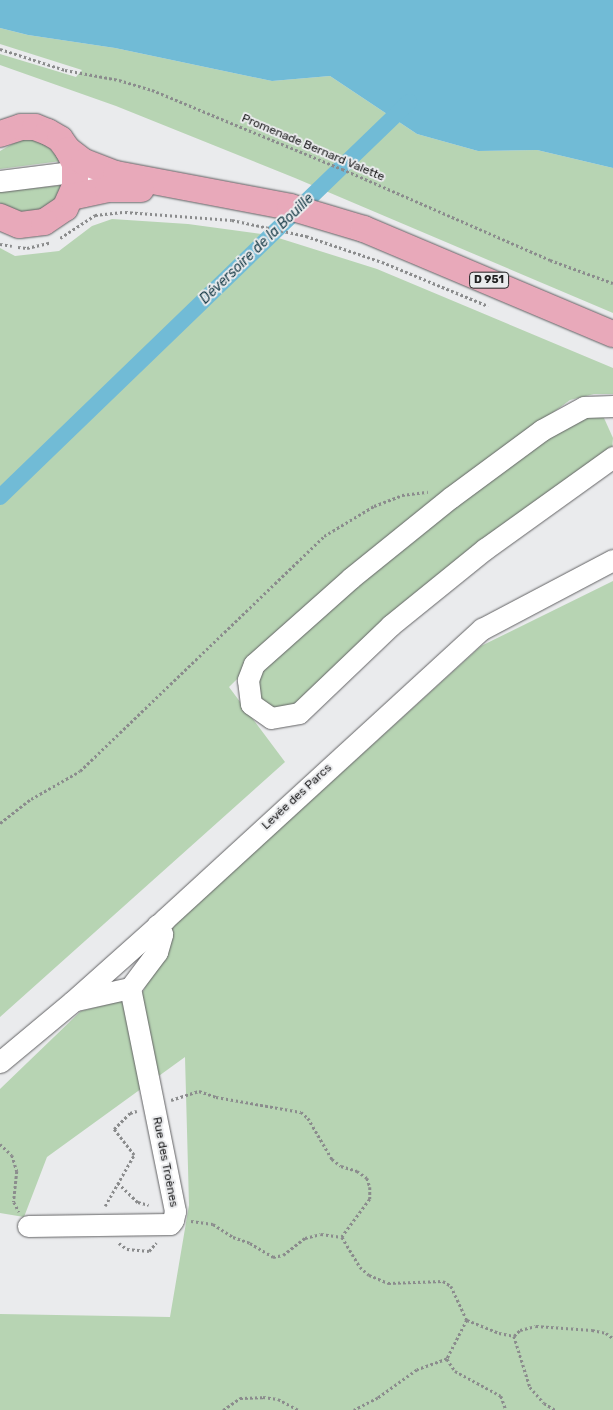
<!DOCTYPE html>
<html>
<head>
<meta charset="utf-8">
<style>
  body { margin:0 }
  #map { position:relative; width:613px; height:1410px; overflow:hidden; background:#eaebed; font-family:Rubik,sans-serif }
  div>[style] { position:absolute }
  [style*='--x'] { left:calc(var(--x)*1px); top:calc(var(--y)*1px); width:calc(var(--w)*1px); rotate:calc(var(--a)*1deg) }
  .green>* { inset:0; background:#b7d4b3 }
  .water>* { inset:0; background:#71bbd6 }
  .canal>* { height:16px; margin:-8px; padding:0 8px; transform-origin:8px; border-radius:8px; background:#71bbd6 }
  .path>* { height:2.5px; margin-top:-1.25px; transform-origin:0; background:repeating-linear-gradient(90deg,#8b8c8d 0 2.5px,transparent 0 5px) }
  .roads { filter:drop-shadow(0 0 1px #626264) drop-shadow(0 0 1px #626264) }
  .minor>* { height:21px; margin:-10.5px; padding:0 10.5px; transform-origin:10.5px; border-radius:10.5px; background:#fff }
  .major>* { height:26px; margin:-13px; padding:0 13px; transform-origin:13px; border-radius:13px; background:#e8a9ba }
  span { translate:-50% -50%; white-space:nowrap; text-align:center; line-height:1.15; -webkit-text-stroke:4px #eaebed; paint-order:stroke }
  .shield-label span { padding:1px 4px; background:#eaebed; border:1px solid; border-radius:4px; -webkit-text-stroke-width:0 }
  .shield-label { font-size:11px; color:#212122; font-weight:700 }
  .street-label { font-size:12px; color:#212122 }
  .water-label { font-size:14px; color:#1d404c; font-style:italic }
</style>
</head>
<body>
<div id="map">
  <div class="green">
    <div style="clip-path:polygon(0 28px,28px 35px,115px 48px,272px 81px,330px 76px,417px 134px,478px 151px,537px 150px,613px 168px,613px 313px,295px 178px,116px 106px,0 65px,0 54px,76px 77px,82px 70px,0 44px)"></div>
    <div style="clip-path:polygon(21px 139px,33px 140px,46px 144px,61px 161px,0 169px,0 151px)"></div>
    <div style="clip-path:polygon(63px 185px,55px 201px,42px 210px,28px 213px,15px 212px,0 203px,0 192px)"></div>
    <div style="clip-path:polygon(112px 219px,188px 224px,269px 235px,377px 269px,613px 368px,613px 394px,594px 394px,570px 400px,463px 479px,312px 605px,229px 687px,285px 762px,0 1017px,0 248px,15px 256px,59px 251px,92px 226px)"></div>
    <div style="clip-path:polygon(595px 412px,604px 418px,613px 438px,612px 450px,310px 698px,283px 712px,257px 702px,255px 675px,400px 544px,569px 420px)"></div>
    <div style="clip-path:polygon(613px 581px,613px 1410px,0 1410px,0 1314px,170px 1317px,189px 1205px,185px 1057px,47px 1157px,24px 1217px,0 1213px,0 1089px,81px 1011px,141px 996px,174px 925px,481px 646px)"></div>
  </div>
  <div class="water">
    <div style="clip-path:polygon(0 0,613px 0,613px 168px,537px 150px,478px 151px,417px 134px,330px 76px,272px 81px,115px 48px,28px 35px,0 28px)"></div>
  </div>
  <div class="canal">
    <div style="--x:0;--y:497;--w:569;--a:-44"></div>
  </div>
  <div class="path">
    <div style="--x:0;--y:49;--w:68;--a:17.9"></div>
    <div style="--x:65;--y:70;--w:55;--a:10.5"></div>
    <div style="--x:119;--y:80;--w:34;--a:17"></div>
    <div style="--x:152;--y:90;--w:206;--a:22.6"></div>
    <div style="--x:342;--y:169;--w:227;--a:23.6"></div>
    <div style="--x:550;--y:260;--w:67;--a:20.1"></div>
    <div style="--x:60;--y:238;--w:42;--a:-33.3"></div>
    <div style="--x:95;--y:215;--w:30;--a:-6"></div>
    <div style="--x:125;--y:212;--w:107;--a:4.3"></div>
    <div style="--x:232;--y:220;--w:76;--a:12.2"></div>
    <div style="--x:306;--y:236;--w:80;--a:18.9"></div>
    <div style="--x:382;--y:262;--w:115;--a:22.5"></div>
    <div style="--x:0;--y:244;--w:12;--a:9"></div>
    <div style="--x:18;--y:247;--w:9;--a:6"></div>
    <div style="--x:27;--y:248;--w:23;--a:-13"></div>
    <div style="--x:0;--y:823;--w:39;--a:-38"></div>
    <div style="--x:31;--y:799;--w:56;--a:-29.7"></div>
    <div style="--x:80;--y:771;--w:339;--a:-43.9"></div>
    <div style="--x:324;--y:536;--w:58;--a:-31"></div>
    <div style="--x:374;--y:506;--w:30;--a:-21"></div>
    <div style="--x:402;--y:495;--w:26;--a:-7"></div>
    <div style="--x:171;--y:1100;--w:29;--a:-18"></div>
    <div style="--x:199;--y:1091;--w:18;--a:19"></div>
    <div style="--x:216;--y:1097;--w:86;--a:10"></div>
    <div style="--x:301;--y:1112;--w:9;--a:41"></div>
    <div style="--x:308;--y:1118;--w:48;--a:59.7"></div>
    <div style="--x:332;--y:1159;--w:11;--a:38"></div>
    <div style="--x:341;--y:1166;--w:17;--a:17"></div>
    <div style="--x:357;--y:1171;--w:12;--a:35"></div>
    <div style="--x:367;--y:1178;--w:9;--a:72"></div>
    <div style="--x:370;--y:1187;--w:12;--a:90"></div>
    <div style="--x:370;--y:1199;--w:47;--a:126.4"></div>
    <div style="--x:342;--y:1237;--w:35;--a:59"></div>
    <div style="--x:360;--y:1267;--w:12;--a:42"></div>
    <div style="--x:369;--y:1275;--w:21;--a:23"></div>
    <div style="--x:388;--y:1283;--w:55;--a:-2.1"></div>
    <div style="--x:443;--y:1281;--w:9;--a:32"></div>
    <div style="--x:451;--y:1286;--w:38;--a:65"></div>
    <div style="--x:467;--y:1320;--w:44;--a:117.1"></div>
    <div style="--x:447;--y:1359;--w:32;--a:160"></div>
    <div style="--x:417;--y:1370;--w:48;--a:144.3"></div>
    <div style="--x:378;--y:1398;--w:27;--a:153"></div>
    <div style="--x:0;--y:1144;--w:16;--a:43"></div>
    <div style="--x:12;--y:1155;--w:17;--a:73"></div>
    <div style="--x:17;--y:1171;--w:31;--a:96"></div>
    <div style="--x:14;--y:1202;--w:11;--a:63"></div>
    <div style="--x:118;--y:1183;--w:28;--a:44"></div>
    <div style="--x:138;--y:1202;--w:11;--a:15"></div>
    <div style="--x:105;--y:1206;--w:59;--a:-60.4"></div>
    <div style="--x:134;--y:1155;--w:33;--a:-128"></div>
    <div style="--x:114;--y:1129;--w:23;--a:-45"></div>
    <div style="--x:130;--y:1113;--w:7;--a:-16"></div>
    <div style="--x:191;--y:1221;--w:22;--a:8"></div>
    <div style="--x:213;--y:1224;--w:24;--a:33"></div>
    <div style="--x:233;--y:1237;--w:18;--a:19"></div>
    <div style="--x:250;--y:1243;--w:27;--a:31"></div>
    <div style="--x:273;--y:1257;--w:10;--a:-11"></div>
    <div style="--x:283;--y:1255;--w:28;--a:-38"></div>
    <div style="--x:305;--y:1238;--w:16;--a:-14"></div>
    <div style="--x:321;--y:1234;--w:21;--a:8"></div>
    <div style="--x:119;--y:1243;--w:10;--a:37"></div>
    <div style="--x:127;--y:1249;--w:22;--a:5"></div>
    <div style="--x:149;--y:1251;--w:11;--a:-49"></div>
    <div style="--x:467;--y:1320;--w:35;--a:22"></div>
    <div style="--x:499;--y:1333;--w:15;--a:11"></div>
    <div style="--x:514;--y:1336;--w:53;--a:72.6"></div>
    <div style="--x:530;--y:1387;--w:21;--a:49"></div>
    <div style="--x:544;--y:1403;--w:13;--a:32"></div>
    <div style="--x:514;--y:1336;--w:8;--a:-45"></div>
    <div style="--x:520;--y:1330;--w:16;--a:-14"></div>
    <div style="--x:536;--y:1326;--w:56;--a:4.1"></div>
    <div style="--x:592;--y:1330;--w:14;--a:12"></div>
    <div style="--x:606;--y:1333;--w:9;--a:36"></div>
    <div style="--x:447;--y:1359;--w:14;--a:56"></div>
    <div style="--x:455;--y:1371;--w:52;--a:28.5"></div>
    <div style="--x:501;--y:1396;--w:15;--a:70"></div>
    <div style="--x:223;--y:1410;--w:21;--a:-35"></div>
    <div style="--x:240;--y:1398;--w:23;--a:-2"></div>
    <div style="--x:263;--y:1397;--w:15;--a:8"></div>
    <div style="--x:278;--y:1399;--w:24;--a:28"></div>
  </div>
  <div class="roads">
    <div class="minor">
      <div style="--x:0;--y:181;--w:64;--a:-7.2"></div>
      <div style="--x:63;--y:173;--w:26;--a:2"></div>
      <div style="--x:613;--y:406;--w:29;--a:178"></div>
      <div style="--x:584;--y:407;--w:48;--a:151.3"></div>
      <div style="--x:542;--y:430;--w:114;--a:143.5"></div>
      <div style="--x:450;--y:498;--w:127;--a:141.1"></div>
      <div style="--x:351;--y:578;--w:130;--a:138.4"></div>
      <div style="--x:254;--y:664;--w:17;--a:111"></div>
      <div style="--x:248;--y:680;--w:24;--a:83"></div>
      <div style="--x:251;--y:704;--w:24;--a:35"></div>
      <div style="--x:271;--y:718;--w:28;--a:-10"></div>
      <div style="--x:299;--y:713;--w:127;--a:-43.7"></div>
      <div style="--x:391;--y:625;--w:121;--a:-39"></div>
      <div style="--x:485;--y:549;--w:158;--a:-35.7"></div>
      <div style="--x:76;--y:1000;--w:55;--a:-12.5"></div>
      <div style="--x:0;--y:1062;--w:94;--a:-39.8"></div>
      <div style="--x:72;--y:1002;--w:125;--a:-41.7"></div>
      <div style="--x:165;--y:919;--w:430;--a:-42.5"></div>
      <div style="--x:482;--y:629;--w:148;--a:-27.8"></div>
      <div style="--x:28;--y:1226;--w:142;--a:-0.8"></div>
      <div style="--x:170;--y:1224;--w:5;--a:-53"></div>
      <div style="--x:173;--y:1220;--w:9;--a:-77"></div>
      <div style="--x:175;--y:1211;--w:227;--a:-101.4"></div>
      <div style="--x:130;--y:988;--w:45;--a:-53.1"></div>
      <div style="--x:157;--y:952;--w:19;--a:-74"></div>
      <div style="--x:162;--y:934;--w:10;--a:-119"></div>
    </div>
    <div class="major">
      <div style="--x:0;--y:134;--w:22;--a:-18"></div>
      <div style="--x:21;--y:127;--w:14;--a:0"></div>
      <div style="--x:35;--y:127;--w:14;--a:21"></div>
      <div style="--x:48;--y:132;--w:14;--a:30"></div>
      <div style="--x:60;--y:139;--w:14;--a:54"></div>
      <div style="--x:68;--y:150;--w:16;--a:63"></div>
      <div style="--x:75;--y:164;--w:22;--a:90"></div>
      <div style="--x:75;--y:186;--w:24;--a:114"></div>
      <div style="--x:65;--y:208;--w:25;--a:146"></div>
      <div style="--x:44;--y:222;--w:25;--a:173"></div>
      <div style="--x:19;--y:225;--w:21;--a:-157"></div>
      <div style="--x:68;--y:150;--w:20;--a:37"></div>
      <div style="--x:84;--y:162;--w:34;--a:21"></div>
      <div style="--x:116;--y:174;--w:177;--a:10.7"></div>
      <div style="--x:290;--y:207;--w:77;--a:16.6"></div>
      <div style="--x:364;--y:229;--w:270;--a:22.9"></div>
      <div style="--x:71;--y:197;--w:38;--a:-12"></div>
      <div style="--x:108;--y:189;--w:33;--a:0"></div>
    </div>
  </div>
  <div class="shield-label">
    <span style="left:489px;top:280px">D 951</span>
  </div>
  <div class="street-label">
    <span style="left:313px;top:148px;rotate:23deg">Promenade Bernard Valette</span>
    <span style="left:297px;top:797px;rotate:-43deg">Levée des Parcs</span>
    <span style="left:165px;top:1162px;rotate:79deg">Rue des Troènes</span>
  </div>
  <div class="water-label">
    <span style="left:257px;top:249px;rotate:-44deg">Déversoire de la Bouille</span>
  </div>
</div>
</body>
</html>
